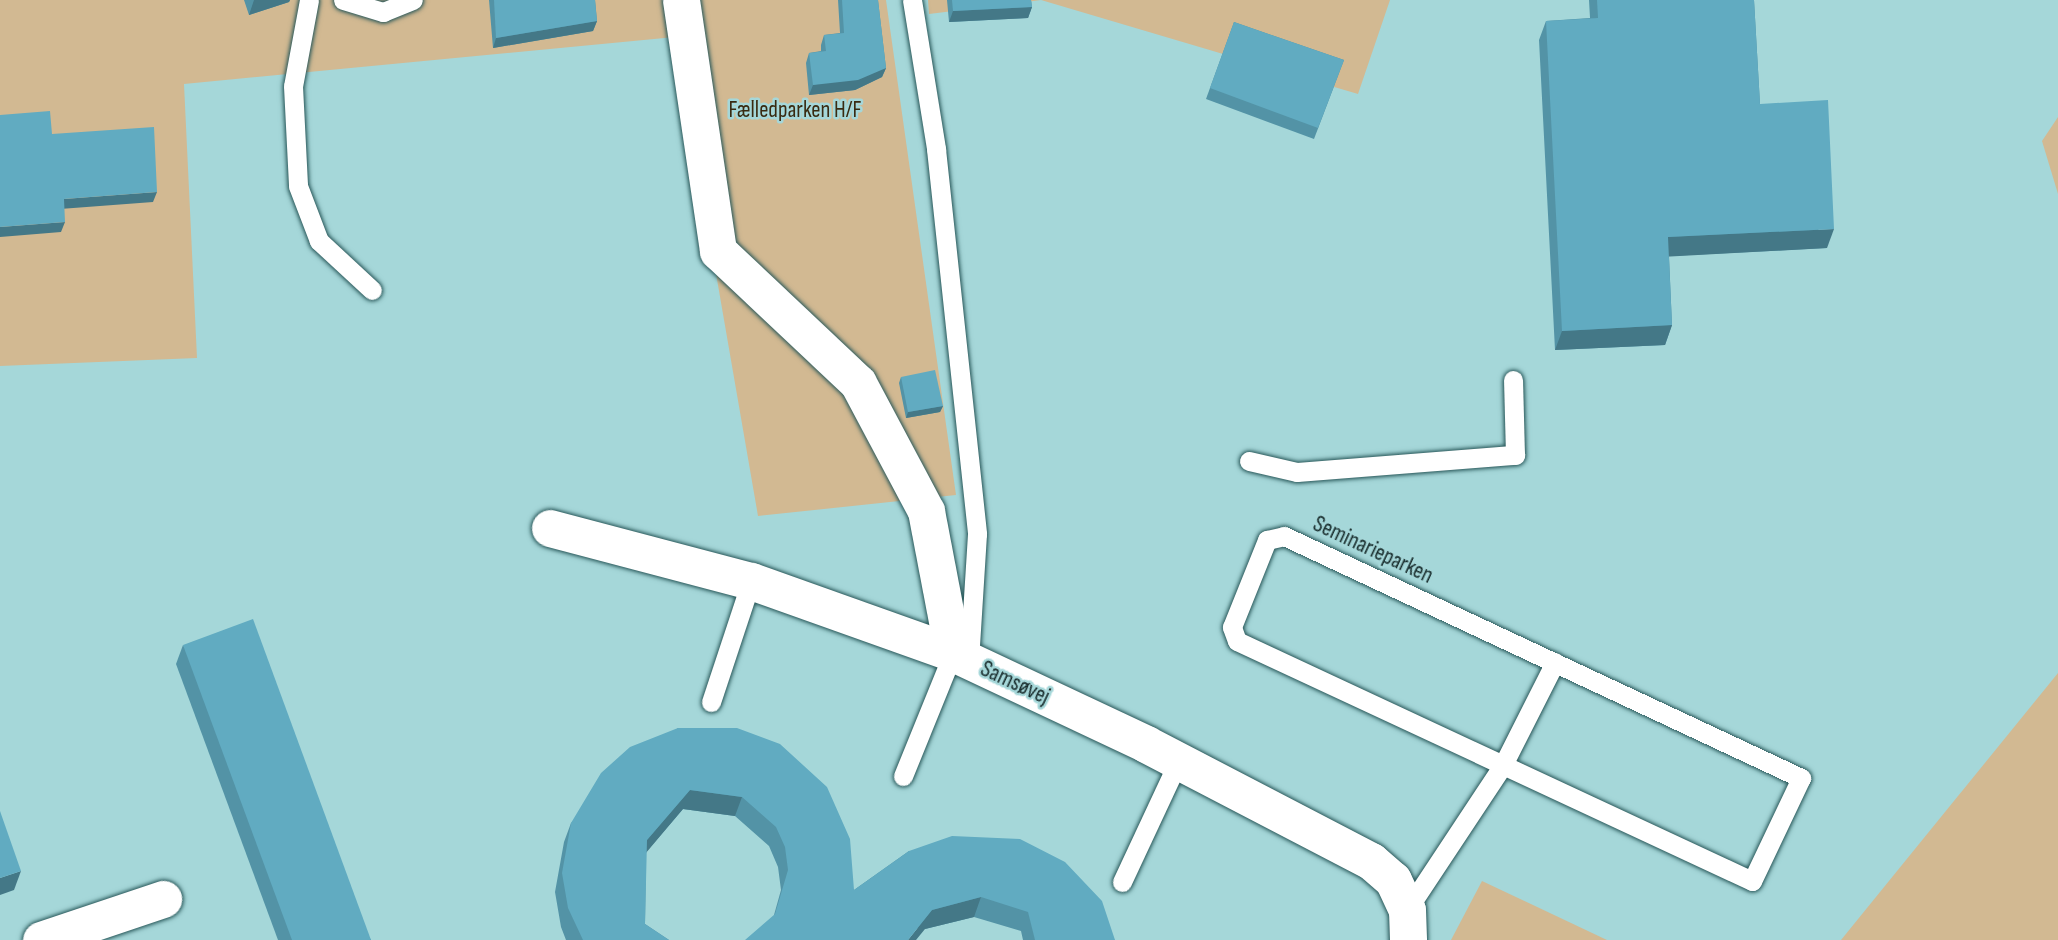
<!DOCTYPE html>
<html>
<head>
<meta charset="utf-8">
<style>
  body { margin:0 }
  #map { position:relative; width:2058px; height:940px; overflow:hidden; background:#a5d7d9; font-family:"Sofia Sans Condensed",sans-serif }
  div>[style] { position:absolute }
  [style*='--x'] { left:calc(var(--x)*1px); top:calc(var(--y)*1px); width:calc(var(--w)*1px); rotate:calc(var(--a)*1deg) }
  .green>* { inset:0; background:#d2b992 }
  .roads { filter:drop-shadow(0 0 2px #285759) drop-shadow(0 0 2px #285759) }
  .service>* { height:19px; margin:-9.5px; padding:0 9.5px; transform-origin:9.5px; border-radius:9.5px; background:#fff }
  .minor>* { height:37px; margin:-18.5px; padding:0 18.5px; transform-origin:18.5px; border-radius:18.5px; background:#fff }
  .wall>* { inset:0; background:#5393a6 }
  .shaded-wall>* { inset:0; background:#447887 }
  .building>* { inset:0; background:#61abc1 }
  span { translate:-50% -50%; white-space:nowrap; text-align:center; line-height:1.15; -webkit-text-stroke:5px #a5d7d9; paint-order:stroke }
  .park-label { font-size:23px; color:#392a11 }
  .street-label { font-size:23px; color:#182c2c }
</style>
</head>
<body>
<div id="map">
  <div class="green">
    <div style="clip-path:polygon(0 0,886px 0,956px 495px,758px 516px,675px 37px,184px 84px,197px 358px,0 366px)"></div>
    <div style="clip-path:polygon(928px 0,1390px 0,1358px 94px,1041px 0,929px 14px)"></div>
    <div style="clip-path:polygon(2058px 117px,2058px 194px,2042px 141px)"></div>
    <div style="clip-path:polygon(2058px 673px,2058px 940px,1841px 940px)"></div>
    <div style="clip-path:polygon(1482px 881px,1607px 940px,1451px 940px)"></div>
  </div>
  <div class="roads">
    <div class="service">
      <div style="--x:309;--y:0;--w:87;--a:100.5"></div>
      <div style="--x:293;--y:86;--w:100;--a:87.1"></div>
      <div style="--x:298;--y:186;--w:59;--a:69.1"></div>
      <div style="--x:319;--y:241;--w:72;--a:42.8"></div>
      <div style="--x:343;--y:0;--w:42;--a:16.7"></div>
      <div style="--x:383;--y:12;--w:32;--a:-22"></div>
      <div style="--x:912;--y:0;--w:151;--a:80.8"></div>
      <div style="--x:936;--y:149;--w:387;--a:83.9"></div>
      <div style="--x:977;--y:534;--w:127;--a:93.6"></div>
      <div style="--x:1249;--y:461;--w:49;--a:12.9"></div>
      <div style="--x:1297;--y:472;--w:219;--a:-4.5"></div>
      <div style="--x:1515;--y:455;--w:75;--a:-91.5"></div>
      <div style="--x:1284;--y:536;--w:571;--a:25.08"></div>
      <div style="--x:1801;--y:778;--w:114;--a:115.4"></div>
      <div style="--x:1752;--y:881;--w:568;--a:-155.01"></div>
      <div style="--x:1237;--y:641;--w:15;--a:-110"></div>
      <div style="--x:1232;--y:627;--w:94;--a:-68.1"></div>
      <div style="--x:1267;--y:540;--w:17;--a:-13"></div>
      <div style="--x:711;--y:702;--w:127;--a:-71.7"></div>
      <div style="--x:903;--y:776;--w:133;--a:-67.9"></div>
      <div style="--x:1122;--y:882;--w:135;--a:-65"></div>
      <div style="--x:1407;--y:910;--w:174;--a:-56.5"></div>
      <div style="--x:1503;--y:765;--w:115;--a:-63.2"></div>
    </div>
    <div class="minor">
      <div style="--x:681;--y:0;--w:254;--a:81.6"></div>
      <div style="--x:718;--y:251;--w:192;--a:43.3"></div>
      <div style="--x:858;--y:383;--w:145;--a:62"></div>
      <div style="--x:926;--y:511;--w:145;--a:79.2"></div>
      <div style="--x:550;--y:528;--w:208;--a:14.8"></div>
      <div style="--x:751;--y:581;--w:214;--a:19.6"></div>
      <div style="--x:953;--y:653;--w:213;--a:25.2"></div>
      <div style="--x:1146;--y:744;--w:254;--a:27.5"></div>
      <div style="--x:1371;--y:861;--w:29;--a:41"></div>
      <div style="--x:1393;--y:880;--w:33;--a:65"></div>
      <div style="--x:1407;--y:910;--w:30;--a:88"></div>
      <div style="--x:41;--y:940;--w:129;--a:-18.6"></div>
    </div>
  </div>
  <div class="wall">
    <div style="clip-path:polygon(244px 0,290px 0,289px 2px,249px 15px)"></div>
    <div style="clip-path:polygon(489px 0,595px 0,597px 21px,593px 31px,493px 48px)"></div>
    <div style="clip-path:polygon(838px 0,878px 0,886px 68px,882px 77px,855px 90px,809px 95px,806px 63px,809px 53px,821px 51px,821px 45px,824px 35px,840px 33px)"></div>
    <div style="clip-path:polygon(947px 0,1031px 0,1032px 7px,1028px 18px,949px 22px)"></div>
    <div style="clip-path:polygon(1589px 0,1754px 0,1760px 104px,1827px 248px,1669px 256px,1672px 325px,1665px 345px,1555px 350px,1539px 40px,1546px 21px,1590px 18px)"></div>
    <div style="clip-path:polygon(1234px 22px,1344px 60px,1314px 139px,1206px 99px)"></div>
    <div style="clip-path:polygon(901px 377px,943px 406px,940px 412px,906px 418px,899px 383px)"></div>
    <div style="clip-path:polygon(183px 645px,371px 940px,278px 940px,176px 664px)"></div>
    <div style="clip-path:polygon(678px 728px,854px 890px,909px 851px,1115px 940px,1023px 940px,1021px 931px,974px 917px,925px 929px,774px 915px,781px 890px,778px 867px,769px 846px,735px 816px,683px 809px,646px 852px,645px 924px,669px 940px,566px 940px,561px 927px,555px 892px,564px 842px,571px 823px)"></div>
  </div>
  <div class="shaded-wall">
    <div style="clip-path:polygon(254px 0,290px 0,289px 2px,249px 15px)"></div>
    <div style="clip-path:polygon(1032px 7px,1028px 18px,949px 22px,953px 11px)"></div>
    <div style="clip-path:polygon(597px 21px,593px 31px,493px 48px,496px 38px)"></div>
    <div style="clip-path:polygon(886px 68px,882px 77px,855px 90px,809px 95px,813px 85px)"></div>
    <div style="clip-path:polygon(157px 192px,153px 202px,60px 209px,64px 199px)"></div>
    <div style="clip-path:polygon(65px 222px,61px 232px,0 237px,0 227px)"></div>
    <div style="clip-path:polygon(1834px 229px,1827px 248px,1661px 257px,1668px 237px)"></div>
    <div style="clip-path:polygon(1672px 325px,1665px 345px,1555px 350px,1562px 331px)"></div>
    <div style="clip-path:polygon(943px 406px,940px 412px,906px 418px,908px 412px)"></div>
    <div style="clip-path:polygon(690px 790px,742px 797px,735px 816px,683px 809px,640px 860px,647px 840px)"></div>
    <div style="clip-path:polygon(21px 871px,14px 890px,0 895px,0 878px)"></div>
    <div style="clip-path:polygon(981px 897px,974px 917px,925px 929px,916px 940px,908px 940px,932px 910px)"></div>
  </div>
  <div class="building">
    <div style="clip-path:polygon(494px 0,595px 0,597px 21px,496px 38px)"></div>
    <div style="clip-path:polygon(842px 0,878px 0,886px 68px,858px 80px,813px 85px,809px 53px,826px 51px,824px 35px,844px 33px)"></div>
    <div style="clip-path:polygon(952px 0,1031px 0,1032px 7px,953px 11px)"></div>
    <div style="clip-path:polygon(1597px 0,1754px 0,1760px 104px,1828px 100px,1834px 229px,1668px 237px,1672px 325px,1562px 331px,1546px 21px,1598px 18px)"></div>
    <div style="clip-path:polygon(1234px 22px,1344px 60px,1318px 128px,1210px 88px)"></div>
    <div style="clip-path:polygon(50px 111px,52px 134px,154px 127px,157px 192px,64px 199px,65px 222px,0 227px,0 115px)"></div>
    <div style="clip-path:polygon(935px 370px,943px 406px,908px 412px,901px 377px)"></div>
    <div style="clip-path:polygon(253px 619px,371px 940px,292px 940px,183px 645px)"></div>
    <div style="clip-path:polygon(678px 728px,737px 728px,780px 744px,827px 787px,850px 839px,854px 890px,909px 851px,952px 836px,1020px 839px,1065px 862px,1102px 901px,1115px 940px,1035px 940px,1028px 912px,981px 897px,932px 910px,908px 940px,745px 940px,775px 914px,788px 870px,785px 847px,776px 827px,742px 797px,690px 790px,647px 840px,645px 924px,669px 940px,583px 940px,568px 908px,562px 873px,571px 823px,601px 773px,630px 747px)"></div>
    <div style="clip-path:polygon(0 811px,21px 871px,0 878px)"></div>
  </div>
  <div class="park-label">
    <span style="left:795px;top:110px">Fælledparken H/F</span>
  </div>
  <div class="street-label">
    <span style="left:1373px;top:550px;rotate:25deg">Seminarieparken</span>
    <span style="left:1015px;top:683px;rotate:25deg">Samsøvej</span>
  </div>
</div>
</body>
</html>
